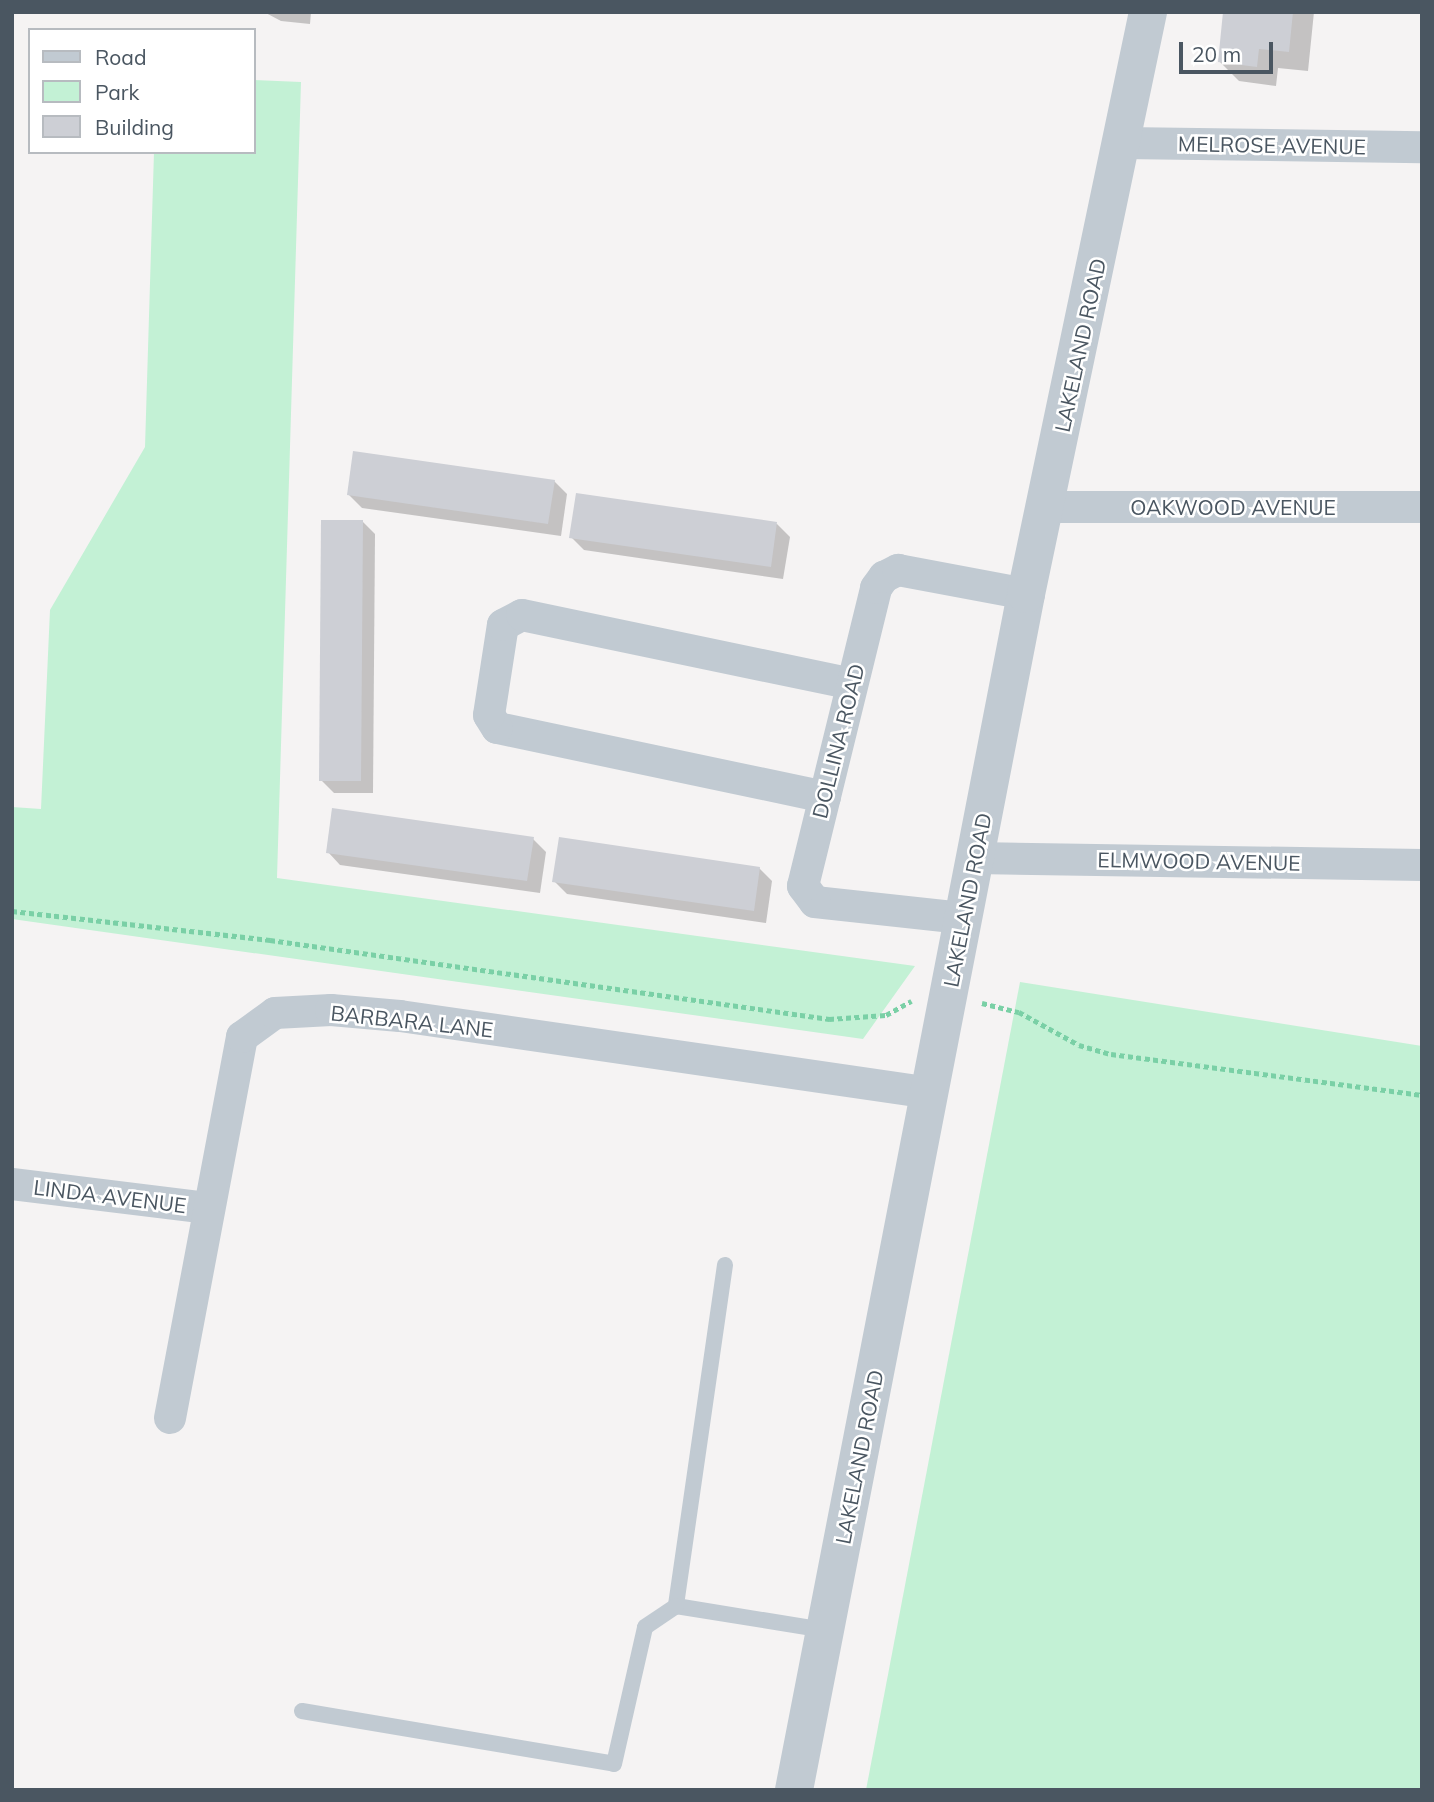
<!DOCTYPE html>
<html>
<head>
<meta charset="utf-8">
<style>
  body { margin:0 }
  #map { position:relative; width:1434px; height:1802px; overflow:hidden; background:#f5f3f3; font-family:Mulish,sans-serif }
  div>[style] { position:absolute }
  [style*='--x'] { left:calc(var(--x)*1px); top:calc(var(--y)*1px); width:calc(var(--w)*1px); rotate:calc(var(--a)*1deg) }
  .green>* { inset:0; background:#c3f1d5 }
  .shadow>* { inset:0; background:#0003 }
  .building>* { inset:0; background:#cdcfd5 }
  .path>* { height:4.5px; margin-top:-2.25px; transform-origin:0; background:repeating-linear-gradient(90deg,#7ad0a6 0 5px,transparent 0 8.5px) }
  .service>* { height:16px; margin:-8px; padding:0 8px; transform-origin:8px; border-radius:8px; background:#c1cad2 }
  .minor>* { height:32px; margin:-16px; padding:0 16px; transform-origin:16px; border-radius:16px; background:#c1cad2 }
  .tertiary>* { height:38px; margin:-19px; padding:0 19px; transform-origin:19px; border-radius:19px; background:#c1cad2 }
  span { translate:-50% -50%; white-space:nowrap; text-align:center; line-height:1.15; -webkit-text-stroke:5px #fff; paint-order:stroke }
  .street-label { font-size:21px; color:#4a5661 }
  .frame { position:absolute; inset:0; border:14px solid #4a5661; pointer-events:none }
  .legend { position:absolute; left:28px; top:28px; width:228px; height:126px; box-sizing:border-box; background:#fff; border:2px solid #b7bbc0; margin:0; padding:9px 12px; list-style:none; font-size:21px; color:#4a5661 }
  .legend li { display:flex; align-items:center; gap:14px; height:35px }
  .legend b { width:35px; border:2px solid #b7bbc0 }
  .scale { position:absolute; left:1179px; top:42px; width:94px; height:32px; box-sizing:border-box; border:4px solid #4a5661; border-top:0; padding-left:9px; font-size:21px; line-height:24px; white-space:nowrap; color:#4a5661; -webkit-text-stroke:5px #fff; paint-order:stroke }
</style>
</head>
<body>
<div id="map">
  <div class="green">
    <div style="clip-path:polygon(254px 80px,301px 82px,277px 878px,915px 966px,863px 1039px,12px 919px,12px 807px,41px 809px,50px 610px,145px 447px,154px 152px,254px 152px)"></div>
    <div style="clip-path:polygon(1020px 982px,1422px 1046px,1422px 1790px,866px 1790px)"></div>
  </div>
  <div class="shadow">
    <div style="clip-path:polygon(264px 12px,311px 12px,310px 24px,281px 21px)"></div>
    <div style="clip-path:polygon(1225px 12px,1314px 12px,1308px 71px,1278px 68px,1276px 86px,1239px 81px,1220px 62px)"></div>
    <div style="clip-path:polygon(554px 481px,567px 494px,561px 536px,362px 508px,349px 495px)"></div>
    <div style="clip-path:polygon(362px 521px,375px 534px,373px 793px,334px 793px,321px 780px)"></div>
    <div style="clip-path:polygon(777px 524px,790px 537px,783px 579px,584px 550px,571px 537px)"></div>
    <div style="clip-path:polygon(533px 839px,546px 852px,540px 893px,340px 865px,328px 852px)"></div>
    <div style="clip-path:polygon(759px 868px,772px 881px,766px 923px,567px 894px,554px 881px)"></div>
  </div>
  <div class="building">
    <div style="clip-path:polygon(1223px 12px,1293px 12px,1289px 52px,1259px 49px,1257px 67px,1218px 62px)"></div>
    <div style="clip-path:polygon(353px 451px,555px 480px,548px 524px,347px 495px)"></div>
    <div style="clip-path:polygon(576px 493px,777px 522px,771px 567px,569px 538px)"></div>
    <div style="clip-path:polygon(321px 520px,363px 520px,361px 781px,319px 781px)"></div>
    <div style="clip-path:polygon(332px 808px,534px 837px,527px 881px,326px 853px)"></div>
    <div style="clip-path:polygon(559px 837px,760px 867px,754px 911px,552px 882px)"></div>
  </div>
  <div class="path">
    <div style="--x:12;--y:911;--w:260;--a:6.4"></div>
    <div style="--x:270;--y:940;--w:565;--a:8.04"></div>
    <div style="--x:829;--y:1019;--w:57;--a:-4"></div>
    <div style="--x:886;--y:1015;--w:29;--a:-29"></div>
    <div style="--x:982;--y:1003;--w:38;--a:14"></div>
    <div style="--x:1019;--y:1012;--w:68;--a:28.8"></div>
    <div style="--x:1079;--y:1045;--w:33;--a:16"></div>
    <div style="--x:1111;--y:1054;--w:314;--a:7.5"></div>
  </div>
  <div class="service">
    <div style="--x:725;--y:1265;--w:345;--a:98.2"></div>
    <div style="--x:676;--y:1606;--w:151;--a:9.2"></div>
    <div style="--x:302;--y:1711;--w:316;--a:9.6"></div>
    <div style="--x:614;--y:1764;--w:140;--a:-77.2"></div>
    <div style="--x:645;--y:1627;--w:37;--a:-34"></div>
  </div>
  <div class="minor">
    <div style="--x:1123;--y:143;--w:299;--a:0.8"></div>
    <div style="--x:1045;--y:507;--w:377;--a:0"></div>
    <div style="--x:825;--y:797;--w:335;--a:-168.1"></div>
    <div style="--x:497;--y:728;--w:15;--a:-122"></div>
    <div style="--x:489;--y:715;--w:91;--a:-81.2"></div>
    <div style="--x:503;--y:625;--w:21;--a:-28"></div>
    <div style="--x:522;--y:615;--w:336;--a:11.8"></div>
    <div style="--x:976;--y:858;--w:446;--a:0.9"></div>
    <div style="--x:962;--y:918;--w:148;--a:-173.8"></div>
    <div style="--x:815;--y:902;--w:20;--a:-127"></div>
    <div style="--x:803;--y:886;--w:307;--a:-76.2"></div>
    <div style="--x:876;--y:588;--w:14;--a:-54"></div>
    <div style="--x:884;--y:577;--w:16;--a:-27"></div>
    <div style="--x:898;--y:570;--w:130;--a:10.6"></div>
    <div style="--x:12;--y:1184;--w:196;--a:7"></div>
    <div style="--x:170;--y:1418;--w:388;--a:-79.3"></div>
    <div style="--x:242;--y:1037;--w:41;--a:-36"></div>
    <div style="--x:275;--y:1013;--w:56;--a:-3.1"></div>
    <div style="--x:331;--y:1010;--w:69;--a:5"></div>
    <div style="--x:400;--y:1016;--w:537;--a:8.25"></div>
  </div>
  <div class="tertiary">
    <div style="--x:794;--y:1790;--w:1218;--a:-79.02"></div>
    <div style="--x:1026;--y:594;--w:595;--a:-78.16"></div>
  </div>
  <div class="street-label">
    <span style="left:1272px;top:145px;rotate:1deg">MELROSE AVENUE</span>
    <span style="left:1080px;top:345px;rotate:-78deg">LAKELAND ROAD</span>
    <span style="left:1233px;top:507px">OAKWOOD AVENUE</span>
    <span style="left:838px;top:741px;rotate:-76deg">DOLLINA ROAD</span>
    <span style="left:1199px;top:861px;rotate:1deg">ELMWOOD AVENUE</span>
    <span style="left:967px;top:900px;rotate:-79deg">LAKELAND ROAD</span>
    <span style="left:412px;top:1021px;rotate:6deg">BARBARA LANE</span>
    <span style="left:110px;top:1196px;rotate:7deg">LINDA AVENUE</span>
    <span style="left:859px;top:1457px;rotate:-79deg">LAKELAND ROAD</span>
  </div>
  <div class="frame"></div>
  <ul class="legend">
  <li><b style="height:9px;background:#c1cad2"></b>Road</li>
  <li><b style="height:19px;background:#c3f1d5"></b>Park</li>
  <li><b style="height:19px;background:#cdcfd5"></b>Building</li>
  </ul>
  <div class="scale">20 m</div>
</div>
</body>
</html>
